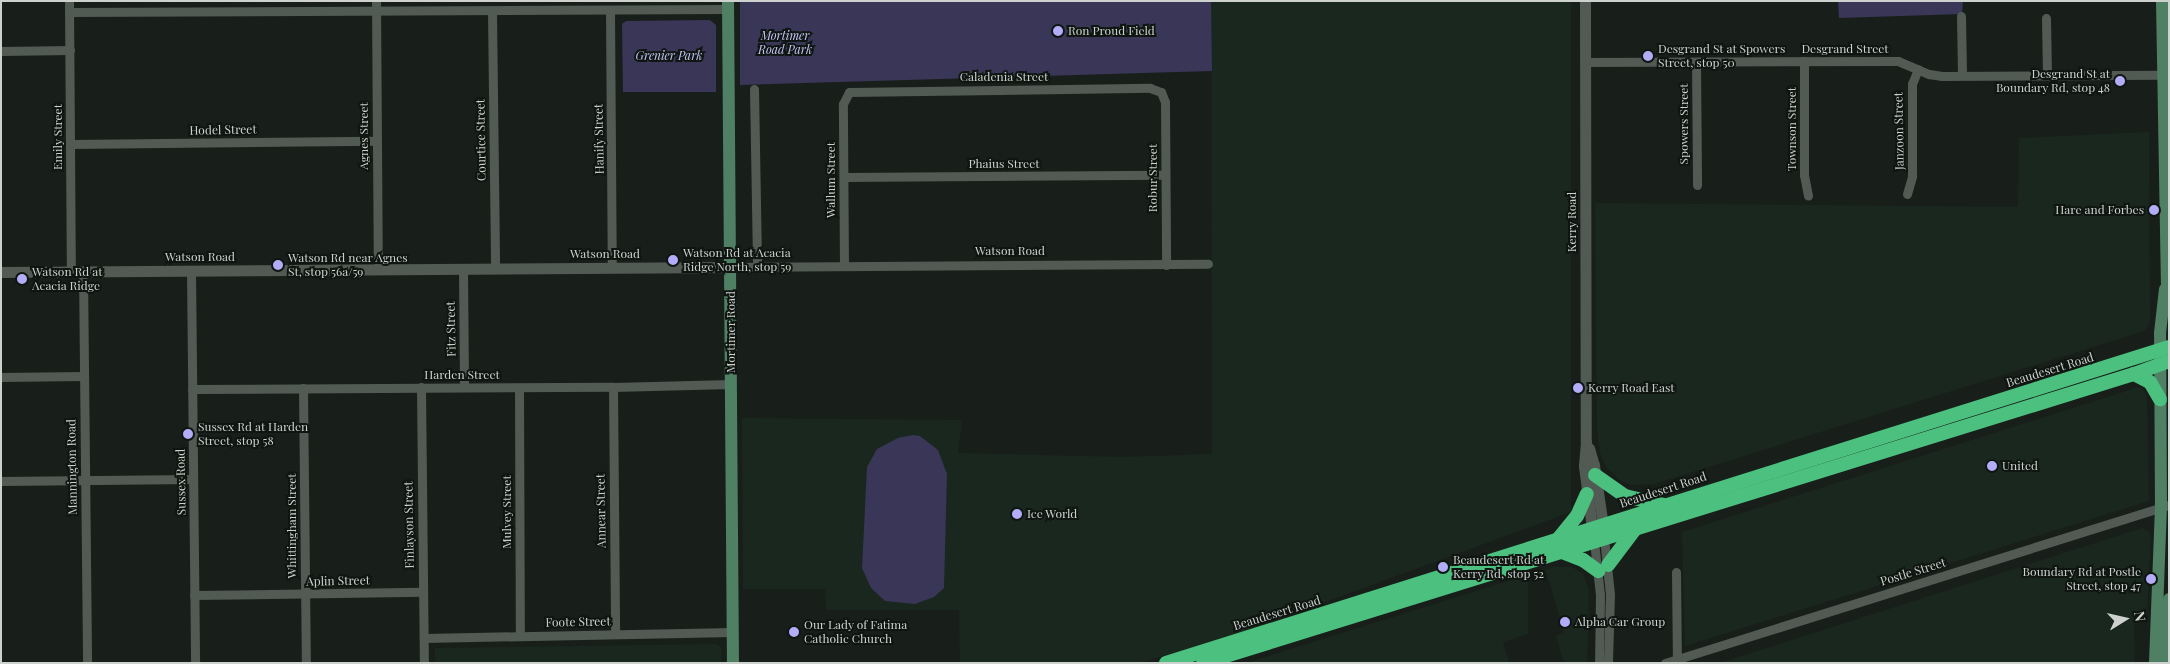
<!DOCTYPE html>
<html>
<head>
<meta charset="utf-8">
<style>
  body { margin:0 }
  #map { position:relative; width:2170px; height:664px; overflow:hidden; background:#181f1a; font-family:"Playfair Display",serif }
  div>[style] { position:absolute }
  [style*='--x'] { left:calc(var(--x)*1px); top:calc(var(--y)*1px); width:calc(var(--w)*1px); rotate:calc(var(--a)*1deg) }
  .built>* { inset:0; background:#1a271e }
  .green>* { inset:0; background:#393658 }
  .minor>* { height:9px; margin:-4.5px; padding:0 4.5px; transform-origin:4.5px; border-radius:4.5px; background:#525a54 }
  .tertiary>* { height:11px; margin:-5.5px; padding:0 5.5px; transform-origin:5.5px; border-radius:5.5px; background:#525a54 }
  .secondary>* { height:12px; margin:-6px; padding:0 6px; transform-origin:6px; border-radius:6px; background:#508064 }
  .trunk>* { height:14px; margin:-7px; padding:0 7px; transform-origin:7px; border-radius:7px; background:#4cc07e }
  .dots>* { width:14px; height:14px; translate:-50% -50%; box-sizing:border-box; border:2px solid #0f1611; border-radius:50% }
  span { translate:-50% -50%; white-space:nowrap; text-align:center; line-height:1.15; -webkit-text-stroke:4px #0f1611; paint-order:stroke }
  .poi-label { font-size:12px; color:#ced2cf }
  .left { translate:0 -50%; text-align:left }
  .right { translate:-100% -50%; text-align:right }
  .park-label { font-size:12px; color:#c6c3f7; font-style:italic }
  .street-label { font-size:12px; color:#ced2cf }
  .frame { position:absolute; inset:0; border:2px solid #ced2cf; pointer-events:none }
  .north { position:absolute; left:2100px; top:594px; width:50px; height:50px; -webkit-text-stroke:4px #0f1611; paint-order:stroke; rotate:80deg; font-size:14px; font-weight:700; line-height:20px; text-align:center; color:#ced2cf }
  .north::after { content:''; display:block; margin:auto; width:18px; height:22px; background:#ced2cf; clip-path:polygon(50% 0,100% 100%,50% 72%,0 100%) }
</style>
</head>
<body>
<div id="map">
  <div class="built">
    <div style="clip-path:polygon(1211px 1px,1571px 1px,1571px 512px,1216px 642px,1137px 663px,960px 663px,959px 610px,826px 610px,825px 589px,743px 589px,742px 418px,962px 420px,958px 453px,1124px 457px,1212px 454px)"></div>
    <div style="clip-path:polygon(2149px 132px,2150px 323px,2144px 331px,1654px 484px,1631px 485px,1621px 481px,1606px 467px,1600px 453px,1597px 430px,1595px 203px,2018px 207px,2019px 138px)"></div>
    <div style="clip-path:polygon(2136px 388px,2141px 388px,2145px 392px,2147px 400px,2149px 501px,1685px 646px,1682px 532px)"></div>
    <div style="clip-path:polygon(2142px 528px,2149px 532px,2151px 538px,2147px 615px,2134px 616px,2135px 663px,1720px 663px)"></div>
    <div style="clip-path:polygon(1553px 567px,1572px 567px,1583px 574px,1589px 589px,1587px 663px,1564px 663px,1556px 636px,1564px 633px,1546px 570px)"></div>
    <div style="clip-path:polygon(1528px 575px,1528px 634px,1503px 642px,1509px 663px,1246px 663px)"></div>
    <div style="clip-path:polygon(717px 644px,721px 648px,721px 663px,435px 663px,435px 648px)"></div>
  </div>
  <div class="green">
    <div style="clip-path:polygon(740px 1px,1211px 1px,1212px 71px,740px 85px)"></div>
    <div style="clip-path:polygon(1838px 1px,1963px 1px,1962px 14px,1839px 18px)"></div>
    <div style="clip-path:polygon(710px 20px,716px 25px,716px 92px,623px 92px,622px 24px,626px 21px)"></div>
    <div style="clip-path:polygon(913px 435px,920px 436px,938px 450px,947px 474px,944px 588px,934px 597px,915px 604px,885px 601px,871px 588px,862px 568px,867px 467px,877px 449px,898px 438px)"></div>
  </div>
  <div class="minor">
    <div style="--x:69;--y:1;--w:271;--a:89.6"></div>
    <div style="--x:376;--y:1;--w:269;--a:89.6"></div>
    <div style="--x:610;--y:10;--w:258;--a:89.6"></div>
    <div style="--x:69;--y:12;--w:659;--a:-0.26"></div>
    <div style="--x:492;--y:12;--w:257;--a:89.3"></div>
    <div style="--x:1961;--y:16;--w:59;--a:89"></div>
    <div style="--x:2046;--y:18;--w:57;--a:89"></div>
    <div style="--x:1;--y:51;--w:69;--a:-0.8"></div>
    <div style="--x:1804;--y:61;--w:114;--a:90"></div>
    <div style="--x:1804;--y:175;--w:21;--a:79"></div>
    <div style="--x:1585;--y:62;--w:313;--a:-0.2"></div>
    <div style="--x:1898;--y:61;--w:34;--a:23"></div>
    <div style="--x:1929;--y:74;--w:13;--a:9"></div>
    <div style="--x:1942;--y:76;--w:221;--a:-0.3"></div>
    <div style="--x:1696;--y:62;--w:123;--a:89.5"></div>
    <div style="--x:754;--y:89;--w:178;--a:89"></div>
    <div style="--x:71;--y:144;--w:305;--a:-0.6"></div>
    <div style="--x:844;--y:177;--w:321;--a:-0.4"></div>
    <div style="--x:1907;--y:194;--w:19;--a:-74"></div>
    <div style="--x:1912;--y:176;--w:92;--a:-90"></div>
    <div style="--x:1912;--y:84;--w:16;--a:-68"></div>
    <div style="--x:844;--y:266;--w:162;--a:-90.4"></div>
    <div style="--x:843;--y:104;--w:13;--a:-63"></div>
    <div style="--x:849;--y:92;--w:301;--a:-0.8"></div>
    <div style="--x:1150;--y:88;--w:12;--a:20"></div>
    <div style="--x:1161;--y:92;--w:11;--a:68"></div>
    <div style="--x:1165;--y:102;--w:163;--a:89.6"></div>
    <div style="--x:731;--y:267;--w:477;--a:-0.4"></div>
    <div style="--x:463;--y:269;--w:118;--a:89.5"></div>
    <div style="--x:191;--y:271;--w:392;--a:89.4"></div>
    <div style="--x:83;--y:272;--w:391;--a:89.4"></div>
    <div style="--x:1;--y:377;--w:83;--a:-0.7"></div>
    <div style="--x:421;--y:387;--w:276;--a:89.4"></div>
    <div style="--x:613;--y:387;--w:247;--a:89.5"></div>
    <div style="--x:303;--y:388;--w:275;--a:89.4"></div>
    <div style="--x:519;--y:388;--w:248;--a:89.8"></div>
    <div style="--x:192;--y:389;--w:421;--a:-0.3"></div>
    <div style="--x:613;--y:387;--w:118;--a:-1.5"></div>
    <div style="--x:1;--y:481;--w:192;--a:-0.6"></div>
    <div style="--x:1604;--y:538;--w:56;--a:83.9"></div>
    <div style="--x:1610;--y:594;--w:69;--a:91.7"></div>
    <div style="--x:1594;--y:542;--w:53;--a:83.5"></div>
    <div style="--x:1600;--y:595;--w:68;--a:90.8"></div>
    <div style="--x:1676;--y:572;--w:91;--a:89.4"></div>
    <div style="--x:194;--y:595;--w:229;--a:-0.8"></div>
    <div style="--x:424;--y:638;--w:309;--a:-1.1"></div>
    <div style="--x:1665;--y:663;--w:528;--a:-17.41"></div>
  </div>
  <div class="tertiary">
    <div style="--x:1585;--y:1;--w:441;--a:89.9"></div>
    <div style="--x:1586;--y:442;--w:24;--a:95"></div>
    <div style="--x:1584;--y:466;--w:71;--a:82.7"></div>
    <div style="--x:1;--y:272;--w:730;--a:-0.39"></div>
    <div style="--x:1589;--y:448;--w:18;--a:74"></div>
    <div style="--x:1594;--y:465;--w:69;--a:81.6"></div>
  </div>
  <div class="secondary">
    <div style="--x:728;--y:1;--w:662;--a:89.57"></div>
    <div style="--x:2162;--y:1;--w:296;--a:89"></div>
    <div style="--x:2155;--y:663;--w:155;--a:-87.8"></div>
    <div style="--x:2161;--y:508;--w:175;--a:-90.3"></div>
    <div style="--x:2160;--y:333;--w:44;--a:-83.5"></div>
    <div style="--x:2166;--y:663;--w:64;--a:-87.3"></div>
  </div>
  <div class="trunk">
    <div style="--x:2134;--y:374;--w:18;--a:27"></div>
    <div style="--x:2150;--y:382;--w:20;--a:60"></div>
    <div style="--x:1595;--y:475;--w:37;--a:35"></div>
    <div style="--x:1625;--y:496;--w:39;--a:13"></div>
    <div style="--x:1559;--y:538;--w:28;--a:-51"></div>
    <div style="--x:1577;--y:516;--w:24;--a:-66"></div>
    <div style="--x:1562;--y:552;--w:22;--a:21"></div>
    <div style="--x:1583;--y:560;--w:19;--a:36"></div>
    <div style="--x:1608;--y:565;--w:46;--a:-52.9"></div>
    <div style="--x:1166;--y:663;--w:1052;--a:-17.49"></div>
    <div style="--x:1203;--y:663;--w:975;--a:-17.25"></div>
    <div style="--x:2134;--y:374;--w:37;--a:-20"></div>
  </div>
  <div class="dots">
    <div style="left:1058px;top:31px;background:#b3adf9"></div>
    <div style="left:1648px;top:56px;background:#b3adf9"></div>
    <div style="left:2120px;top:81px;background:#b3adf9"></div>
    <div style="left:2154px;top:210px;background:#b3adf9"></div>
    <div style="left:673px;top:260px;background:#b3adf9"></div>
    <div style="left:278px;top:265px;background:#b3adf9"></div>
    <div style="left:22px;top:279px;background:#b3adf9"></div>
    <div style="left:1578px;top:388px;background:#b3adf9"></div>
    <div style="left:188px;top:434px;background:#b3adf9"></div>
    <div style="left:1992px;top:466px;background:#b3adf9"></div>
    <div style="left:1017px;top:514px;background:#b3adf9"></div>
    <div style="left:1443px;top:567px;background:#b3adf9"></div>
    <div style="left:2151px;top:579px;background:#b3adf9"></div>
    <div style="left:1565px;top:622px;background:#b3adf9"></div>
    <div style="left:794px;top:632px;background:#b3adf9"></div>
  </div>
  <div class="poi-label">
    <span class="left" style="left:1068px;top:31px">Ron Proud Field</span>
    <span class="left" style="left:1658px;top:56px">Desgrand St at Spowers<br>Street, stop 50</span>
    <span class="right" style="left:2110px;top:81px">Desgrand St at<br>Boundary Rd, stop 48</span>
    <span class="right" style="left:2144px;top:210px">Hare and Forbes</span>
    <span class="left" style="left:683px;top:260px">Watson Rd at Acacia<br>Ridge North, stop 59</span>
    <span class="left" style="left:288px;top:265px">Watson Rd near Agnes<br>St, stop 56a/59</span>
    <span class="left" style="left:32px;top:279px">Watson Rd at<br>Acacia Ridge</span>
    <span class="left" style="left:1588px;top:388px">Kerry Road East</span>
    <span class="left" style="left:198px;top:434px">Sussex Rd at Harden<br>Street, stop 58</span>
    <span class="left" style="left:2002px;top:466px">United</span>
    <span class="left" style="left:1027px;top:514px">Ice World</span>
    <span class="left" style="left:1453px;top:567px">Beaudesert Rd at<br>Kerry Rd, stop 52</span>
    <span class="right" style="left:2141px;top:579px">Boundary Rd at Postle<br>Street, stop 47</span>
    <span class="left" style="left:1575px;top:622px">Alpha Car Group</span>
    <span class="left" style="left:804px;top:632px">Our Lady of Fatima<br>Catholic Church</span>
  </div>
  <div class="park-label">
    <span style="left:785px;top:43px">Mortimer<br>Road Park</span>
    <span style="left:669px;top:56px">Grenier Park</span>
  </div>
  <div class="street-label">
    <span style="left:1845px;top:49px">Desgrand Street</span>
    <span style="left:1004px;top:77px">Caladenia Street</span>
    <span style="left:1684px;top:124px;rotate:-90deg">Spowers Street</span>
    <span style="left:1792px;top:129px;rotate:-90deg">Townson Street</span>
    <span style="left:223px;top:130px;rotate:-1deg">Hodel Street</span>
    <span style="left:1899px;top:131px;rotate:-91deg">Janzoon Street</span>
    <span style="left:364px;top:136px;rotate:-90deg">Agnes Street</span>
    <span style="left:58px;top:137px;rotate:-90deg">Emily Street</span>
    <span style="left:599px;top:139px;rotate:-91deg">Hanify Street</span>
    <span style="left:481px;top:140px;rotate:-91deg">Courtice Street</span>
    <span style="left:1004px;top:164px">Phaius Street</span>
    <span style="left:1153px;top:178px;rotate:-90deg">Robur Street</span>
    <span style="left:831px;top:180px;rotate:-90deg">Wallum Street</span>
    <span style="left:1572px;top:222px;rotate:-90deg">Kerry Road</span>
    <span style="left:1010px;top:251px">Watson Road</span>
    <span style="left:605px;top:254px">Watson Road</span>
    <span style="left:200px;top:257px">Watson Road</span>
    <span style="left:451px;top:329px;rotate:-91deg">Fitz Street</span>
    <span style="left:731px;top:332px;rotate:-90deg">Mortimer Road</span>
    <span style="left:2050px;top:370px;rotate:-17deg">Beaudesert Road</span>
    <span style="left:462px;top:375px">Harden Street</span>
    <span style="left:72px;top:467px;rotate:-91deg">Mannington Road</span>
    <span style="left:181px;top:482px;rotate:-91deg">Sussex Road</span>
    <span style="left:1663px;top:490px;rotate:-18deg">Beaudesert Road</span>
    <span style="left:601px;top:511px;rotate:-91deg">Annear Street</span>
    <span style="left:507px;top:512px;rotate:-90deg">Mulvey Street</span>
    <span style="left:409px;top:525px;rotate:-91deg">Finlayson Street</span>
    <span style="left:292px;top:526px;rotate:-90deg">Whittingham Street</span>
    <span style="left:1913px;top:572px;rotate:-17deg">Postle Street</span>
    <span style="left:338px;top:581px;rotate:-1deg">Aplin Street</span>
    <span style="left:1277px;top:613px;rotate:-17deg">Beaudesert Road</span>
    <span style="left:578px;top:622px;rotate:-1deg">Foote Street</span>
  </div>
  <div class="frame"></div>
  <div class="north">N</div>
</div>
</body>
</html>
